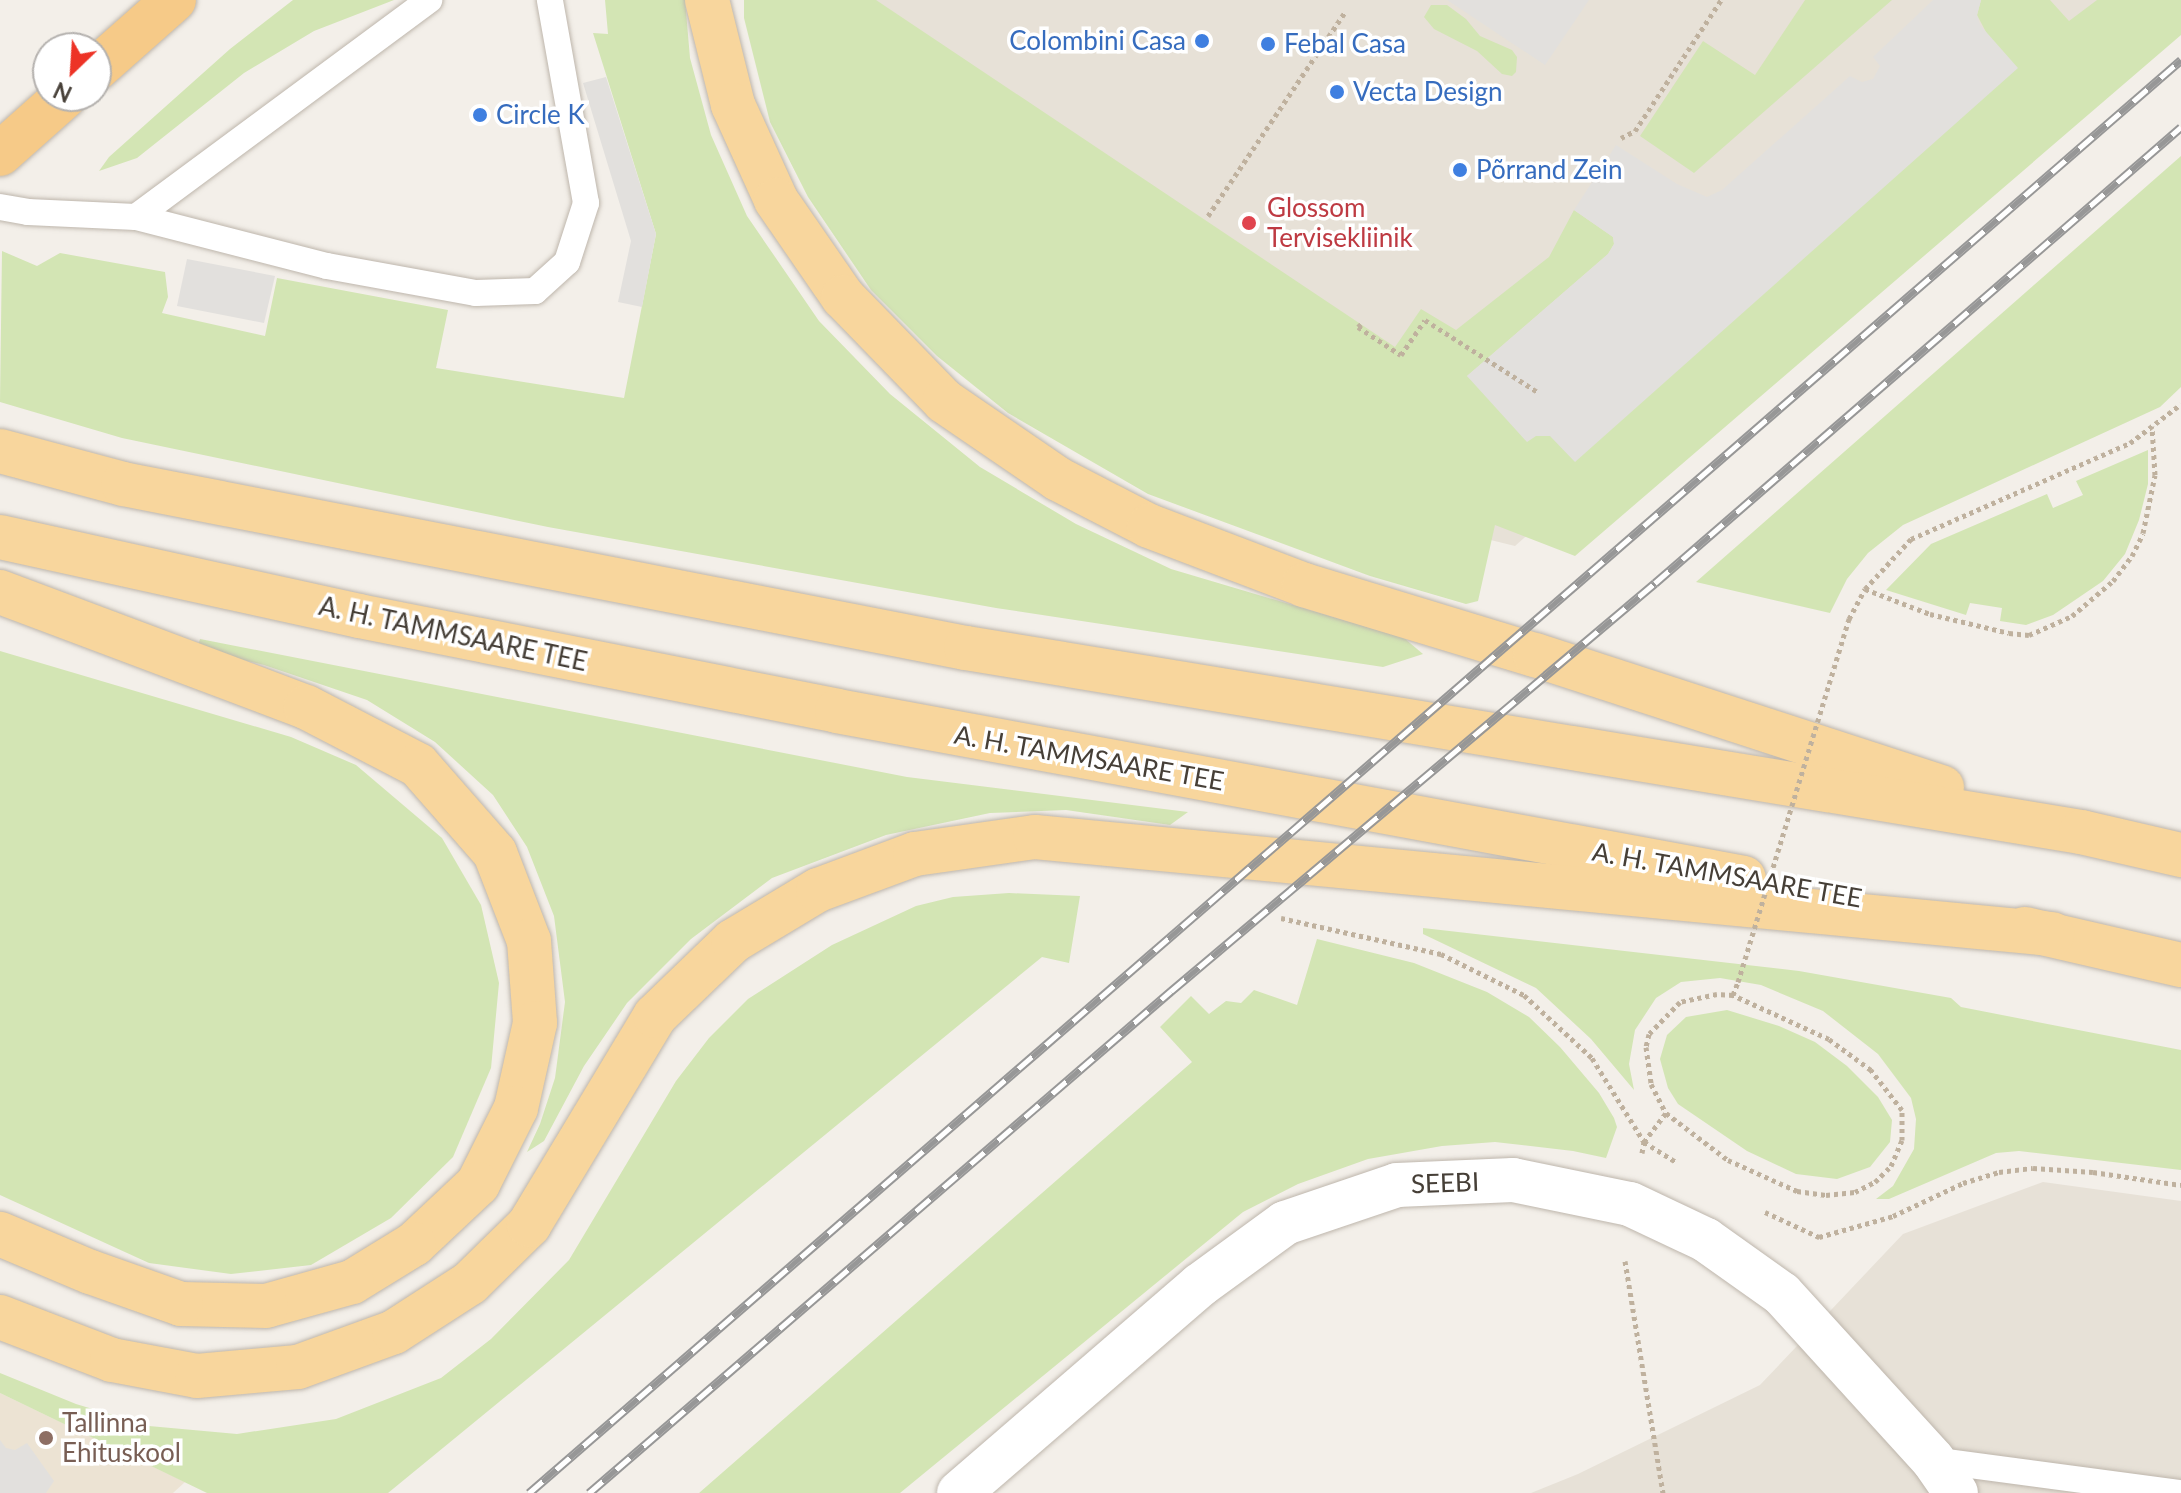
<!DOCTYPE html>
<html>
<head>
<meta charset="utf-8">
<style>
  body { margin:0 }
  #map { position:relative; width:2181px; height:1493px; overflow:hidden; background:#f3efe9; font-family:Lato,sans-serif }
  div>[style] { position:absolute }
  [style*='--x'] { left:calc(var(--x)*1px); top:calc(var(--y)*1px); width:calc(var(--w)*1px); rotate:calc(var(--a)*1deg) }
  .residential>* { inset:0; background:#e7e1d7 }
  .education>* { inset:0; background:#ece3d3 }
  .green>* { inset:0; background:#d3e5b4 }
  .parking>* { inset:0; background:#e2e0dd }
  .path>* { height:5px; margin-top:-2.5px; transform-origin:0; background:repeating-linear-gradient(90deg,#bfb19e 0 4px,transparent 0 8px) }
  .roads { filter:drop-shadow(0 0 2px #beb6ac) drop-shadow(0 0 2px #beb6ac) }
  .service>* { height:26px; margin:-13px; padding:0 13px; transform-origin:13px; border-radius:13px; background:#fff }
  .minor>* { height:44px; margin:-22px; padding:0 22px; transform-origin:22px; border-radius:22px; background:#fff }
  .primary>* { height:44px; margin:-22px; padding:0 22px; transform-origin:22px; border-radius:22px; background:#f8d69d }
  .trunk>* { height:44px; margin:-22px; padding:0 22px; transform-origin:22px; border-radius:22px; background:#f6ca88 }
  .rail>* { height:9px; margin-top:-4.5px; transform-origin:0; background:repeating-linear-gradient(90deg,#fff 0 18px,#979797 0 36px); box-sizing:border-box; border-block:2px solid #979797 }
  .path-bridge>* { height:5px; margin-top:-2.5px; transform-origin:0; background:repeating-linear-gradient(90deg,#bfb19e 0 4px,transparent 0 8px) }
  .dots>* { width:22px; height:22px; translate:-50% -50%; box-sizing:border-box; border:4px solid #fff; border-radius:50% }
  span { translate:-50% -50%; white-space:nowrap; text-align:center; line-height:1.15; -webkit-text-stroke:7px #fff; paint-order:stroke }
  .shop-label { font-size:26px; color:#366cbe }
  .right { translate:-100% -50%; text-align:right }
  .left { translate:0 -50%; text-align:left }
  .health-label { font-size:26px; color:#be3a42 }
  .street-label { font-size:26px; color:#463f37 }
  .education-label { font-size:26px; color:#785e54 }
  .north { position:absolute; left:32px; top:32px; width:80px; height:80px; box-sizing:border-box; background:#fff; border:2px solid #b5b2af; border-radius:50%; rotate:205deg; font-size:22px; font-weight:700; line-height:32px; text-align:center; color:#463f37 }
  .north::after { content:''; display:block; margin:auto; width:28px; height:36px; background:#ed3326; clip-path:polygon(50% 0,100% 100%,50% 72%,0 100%) }
</style>
</head>
<body>
<div id="map">
  <div class="residential">
    <div style="clip-path:polygon(786px 0,2139px 0,1515px 546px,1279px 488px)"></div>
    <div style="clip-path:polygon(2043px 1182px,2181px 1201px,2181px 1493px,1531px 1493px,1578px 1474px,1760px 1385px,1903px 1234px)"></div>
  </div>
  <div class="education">
    <div style="clip-path:polygon(0 1393px,185px 1482px,173px 1493px,0 1493px)"></div>
  </div>
  <div class="green">
    <div style="clip-path:polygon(293px 0,394px 0,314px 31px,244px 73px,137px 158px,99px 171px,109px 157px,230px 49px)"></div>
    <div style="clip-path:polygon(605px 0,685px 0,690px 58px,711px 135px,747px 216px,819px 321px,890px 394px,980px 467px,1076px 524px,1171px 569px,1404px 638px,1423px 654px,1383px 667px,996px 608px,548px 527px,122px 438px,0 402px,2px 251px,37px 266px,60px 253px,165px 272px,168px 297px,162px 313px,265px 336px,277px 278px,448px 310px,436px 368px,624px 398px,656px 234px,593px 33px,608px 34px)"></div>
    <div style="clip-path:polygon(744px 0,876px 0,1395px 347px,1421px 309px,1456px 330px,1549px 257px,1574px 210px,1613px 237px,1614px 244px,1608px 254px,1467px 376px,1536px 436px,1550px 436px,1987px 34px,1977px 15px,1981px 0,2050px 0,2069px 21px,2097px 0,2181px 0,2181px 35px,1575px 556px,1495px 525px,1478px 601px,1466px 604px,1370px 576px,1148px 494px,1008px 413px,937px 356px,871px 290px,808px 197px,770px 122px,744px 18px)"></div>
    <div style="clip-path:polygon(1805px 0,1892px 0,1694px 173px,1640px 136px,1703px 41px,1755px 75px)"></div>
    <div style="clip-path:polygon(1431px 5px,1447px 5px,1466px 19px,1480px 36px,1512px 50px,1517px 57px,1516px 72px,1512px 76px,1502px 74px,1477px 51px,1434px 29px,1424px 17px)"></div>
    <div style="clip-path:polygon(2181px 156px,2181px 387px,2160px 407px,1903px 525px,1868px 553px,1847px 579px,1830px 613px,1696px 582px)"></div>
    <div style="clip-path:polygon(2148px 450px,2148px 484px,2139px 520px,2125px 554px,2103px 581px,2053px 615px,2026px 625px,2000px 621px,2002px 608px,1970px 603px,1966px 615px,1886px 590px,1931px 544px,2047px 494px,2053px 508px,2083px 495px,2076px 481px)"></div>
    <div style="clip-path:polygon(200px 639px,907px 777px,1188px 812px,1170px 825px,1066px 810px,990px 813px,886px 835px,772px 878px,691px 939px,627px 1003px,584px 1066px,544px 1141px,527px 1152px,540px 1124px,555px 1078px,565px 1002px,554px 916px,527px 847px,493px 795px,435px 742px,367px 700px,264px 665px,197px 649px)"></div>
    <div style="clip-path:polygon(0 651px,291px 737px,356px 765px,442px 838px,481px 905px,499px 983px,491px 1068px,453px 1157px,391px 1218px,311px 1265px,231px 1274px,149px 1263px,0 1195px)"></div>
    <div style="clip-path:polygon(1009px 893px,1080px 896px,1069px 963px,1042px 957px,388px 1493px,207px 1493px,0 1393px,0 1373px,76px 1404px,149px 1426px,237px 1434px,336px 1419px,441px 1378px,491px 1339px,569px 1260px,676px 1081px,709px 1038px,748px 999px,832px 945px,916px 906px,953px 897px)"></div>
    <div style="clip-path:polygon(1423px 928px,1799px 971px,1951px 998px,1961px 1007px,2181px 1050px,2181px 1170px,2019px 1151px,1996px 1153px,1889px 1199px,1876px 1199px,1893px 1186px,1914px 1149px,1916px 1119px,1911px 1098px,1878px 1054px,1823px 1011px,1761px 985px,1720px 978px,1681px 982px,1656px 998px,1635px 1030px,1629px 1064px,1634px 1090px,1591px 1039px,1536px 988px,1423px 934px)"></div>
    <div style="clip-path:polygon(1317px 939px,1414px 963px,1487px 992px,1529px 1017px,1560px 1047px,1599px 1093px,1614px 1118px,1617px 1127px,1606px 1158px,1573px 1151px,1495px 1142px,1442px 1146px,1368px 1159px,1298px 1184px,1243px 1212px,900px 1493px,699px 1493px,1192px 1062px,1160px 1027px,1191px 996px,1209px 1014px,1226px 1001px,1241px 1003px,1254px 990px,1297px 1005px)"></div>
    <div style="clip-path:polygon(1727px 1010px,1779px 1026px,1815px 1042px,1847px 1066px,1878px 1097px,1892px 1120px,1890px 1142px,1870px 1167px,1837px 1179px,1796px 1174px,1747px 1151px,1678px 1104px,1668px 1088px,1660px 1059px,1667px 1035px,1686px 1017px)"></div>
  </div>
  <div class="parking">
    <div style="clip-path:polygon(1447px 0,1589px 0,1545px 65px)"></div>
    <div style="clip-path:polygon(1933px 0,1981px 0,1977px 15px,1980px 25px,2018px 68px,1575px 462px,1550px 436px,1536px 436px,1527px 442px,1467px 376px,1608px 254px,1614px 244px,1613px 237px,1574px 210px,1616px 145px,1677px 184px,1707px 197px,1722px 190px,1850px 76px,1862px 82px,1873px 79px,1880px 66px,1873px 57px)"></div>
    <div style="clip-path:polygon(606px 77px,656px 234px,642px 307px,618px 302px,631px 241px,583px 83px)"></div>
    <div style="clip-path:polygon(187px 259px,275px 276px,264px 323px,177px 306px)"></div>
    <div style="clip-path:polygon(0 1440px,6px 1448px,15px 1450px,27px 1443px,54px 1481px,46px 1493px,0 1493px)"></div>
  </div>
  <div class="path">
    <div style="--x:1621;--y:138;--w:16;--a:-27"></div>
    <div style="--x:1635;--y:131;--w:157;--a:-56.7"></div>
    <div style="--x:1208;--y:216;--w:247;--a:-56.1"></div>
    <div style="--x:1361;--y:324;--w:4;--a:135"></div>
    <div style="--x:1358;--y:327;--w:51;--a:33.1"></div>
    <div style="--x:1401;--y:355;--w:42;--a:-55.6"></div>
    <div style="--x:1425;--y:320;--w:135;--a:32.6"></div>
    <div style="--x:1865;--y:589;--w:70;--a:21"></div>
    <div style="--x:1930;--y:614;--w:81;--a:13.5"></div>
    <div style="--x:2009;--y:633;--w:20;--a:6"></div>
    <div style="--x:2029;--y:635;--w:47;--a:-23.8"></div>
    <div style="--x:2072;--y:616;--w:54;--a:-40.5"></div>
    <div style="--x:2113;--y:581;--w:31;--a:-53"></div>
    <div style="--x:2132;--y:556;--w:25;--a:-64"></div>
    <div style="--x:2143;--y:533;--w:59;--a:-78.3"></div>
    <div style="--x:2155;--y:475;--w:49;--a:-93.5"></div>
    <div style="--x:1849;--y:619;--w:34;--a:-62"></div>
    <div style="--x:1865;--y:589;--w:68;--a:-47.4"></div>
    <div style="--x:1911;--y:539;--w:239;--a:-23.7"></div>
    <div style="--x:2130;--y:443;--w:64;--a:-37.4"></div>
    <div style="--x:1281;--y:918;--w:164;--a:12.7"></div>
    <div style="--x:1441;--y:954;--w:93;--a:26.3"></div>
    <div style="--x:1524;--y:995;--w:93;--a:42.8"></div>
    <div style="--x:1592;--y:1058;--w:99;--a:58.2"></div>
    <div style="--x:1644;--y:1142;--w:38;--a:32"></div>
    <div style="--x:1733;--y:995;--w:16;--a:-176"></div>
    <div style="--x:1717;--y:994;--w:38;--a:168"></div>
    <div style="--x:1680;--y:1002;--w:45;--a:134.1"></div>
    <div style="--x:1649;--y:1034;--w:13;--a:103"></div>
    <div style="--x:1646;--y:1047;--w:37;--a:82"></div>
    <div style="--x:1651;--y:1084;--w:33;--a:63"></div>
    <div style="--x:1666;--y:1113;--w:78;--a:37.2"></div>
    <div style="--x:1728;--y:1160;--w:76;--a:24.2"></div>
    <div style="--x:1797;--y:1191;--w:29;--a:8"></div>
    <div style="--x:1826;--y:1195;--w:29;--a:-6"></div>
    <div style="--x:1855;--y:1192;--w:22;--a:-27"></div>
    <div style="--x:1875;--y:1182;--w:23;--a:-45"></div>
    <div style="--x:1891;--y:1166;--w:28;--a:-67"></div>
    <div style="--x:1902;--y:1140;--w:30;--a:-90"></div>
    <div style="--x:1902;--y:1110;--w:51;--a:-127.8"></div>
    <div style="--x:1871;--y:1070;--w:52;--a:-143.6"></div>
    <div style="--x:1829;--y:1039;--w:106;--a:-155.4"></div>
    <div style="--x:1733;--y:995;--w:14;--a:-69"></div>
    <div style="--x:1642;--y:1153;--w:11;--a:-80"></div>
    <div style="--x:1644;--y:1142;--w:36;--a:-53"></div>
    <div style="--x:1765;--y:1212;--w:60;--a:24.8"></div>
    <div style="--x:1819;--y:1237;--w:77;--a:-15.8"></div>
    <div style="--x:1893;--y:1216;--w:77;--a:-25.2"></div>
    <div style="--x:1963;--y:1183;--w:38;--a:-17"></div>
    <div style="--x:1999;--y:1172;--w:34;--a:-7"></div>
    <div style="--x:2033;--y:1168;--w:60;--a:3.8"></div>
    <div style="--x:2093;--y:1172;--w:89;--a:8.4"></div>
    <div style="--x:1625;--y:1261;--w:235;--a:80.7"></div>
  </div>
  <div class="roads">
    <div class="service">
      <div style="--x:0;--y:207;--w:28;--a:10"></div>
      <div style="--x:28;--y:212;--w:108;--a:2.7"></div>
      <div style="--x:136;--y:217;--w:365;--a:-36.5"></div>
      <div style="--x:136;--y:217;--w:197;--a:14.4"></div>
      <div style="--x:327;--y:266;--w:151;--a:10.3"></div>
      <div style="--x:476;--y:293;--w:59;--a:-1.9"></div>
      <div style="--x:535;--y:291;--w:43;--a:-42.2"></div>
      <div style="--x:567;--y:262;--w:62;--a:-72.1"></div>
      <div style="--x:586;--y:203;--w:206;--a:-100.1"></div>
      <div style="--x:1933;--y:1460;--w:248;--a:7.6"></div>
    </div>
    <div class="minor">
      <div style="--x:959;--y:1493;--w:318;--a:-40.8"></div>
      <div style="--x:1200;--y:1285;--w:105;--a:-36.1"></div>
      <div style="--x:1285;--y:1223;--w:118;--a:-18.7"></div>
      <div style="--x:1397;--y:1185;--w:116;--a:-2.5"></div>
      <div style="--x:1513;--y:1180;--w:119;--a:11.6"></div>
      <div style="--x:1630;--y:1204;--w:84;--a:25.3"></div>
      <div style="--x:1706;--y:1240;--w:93;--a:35.4"></div>
      <div style="--x:1782;--y:1294;--w:224;--a:47.7"></div>
      <div style="--x:1933;--y:1460;--w:40;--a:55.1"></div>
    </div>
    <div class="primary">
      <div style="--x:707;--y:0;--w:108;--a:76.1"></div>
      <div style="--x:733;--y:105;--w:104;--a:65.6"></div>
      <div style="--x:776;--y:200;--w:118;--a:55.4"></div>
      <div style="--x:843;--y:297;--w:145;--a:45.8"></div>
      <div style="--x:944;--y:401;--w:138;--a:34.4"></div>
      <div style="--x:1058;--y:479;--w:102;--a:27.3"></div>
      <div style="--x:1149;--y:526;--w:166;--a:20.8"></div>
      <div style="--x:1304;--y:585;--w:241;--a:16.9"></div>
      <div style="--x:1535;--y:655;--w:428;--a:18"></div>
      <div style="--x:0;--y:451;--w:127;--a:15"></div>
      <div style="--x:123;--y:484;--w:859;--a:11.01"></div>
      <div style="--x:966;--y:648;--w:1130;--a:9.37"></div>
      <div style="--x:2081;--y:832;--w:103;--a:13"></div>
      <div style="--x:0;--y:537;--w:368;--a:12.4"></div>
      <div style="--x:359;--y:616;--w:487;--a:11.2"></div>
      <div style="--x:837;--y:711;--w:922;--a:10.43"></div>
      <div style="--x:0;--y:592;--w:327;--a:20.6"></div>
      <div style="--x:306;--y:707;--w:126;--a:27.4"></div>
      <div style="--x:418;--y:765;--w:117;--a:48.8"></div>
      <div style="--x:495;--y:853;--w:94;--a:68.9"></div>
      <div style="--x:529;--y:941;--w:82;--a:85.8"></div>
      <div style="--x:535;--y:1023;--w:87;--a:102.6"></div>
      <div style="--x:516;--y:1108;--w:85;--a:116.6"></div>
      <div style="--x:478;--y:1184;--w:88;--a:136.8"></div>
      <div style="--x:414;--y:1244;--w:73;--a:148.5"></div>
      <div style="--x:352;--y:1282;--w:89;--a:164.4"></div>
      <div style="--x:266;--y:1306;--w:85;--a:-178.7"></div>
      <div style="--x:181;--y:1304;--w:96;--a:-160.6"></div>
      <div style="--x:90;--y:1272;--w:98;--a:-157.1"></div>
      <div style="--x:2025;--y:929;--w:160;--a:13"></div>
      <div style="--x:0;--y:1317;--w:120;--a:21"></div>
      <div style="--x:112;--y:1360;--w:86;--a:10.7"></div>
      <div style="--x:197;--y:1376;--w:101;--a:-5.1"></div>
      <div style="--x:298;--y:1367;--w:102;--a:-20"></div>
      <div style="--x:394;--y:1332;--w:90;--a:-32.8"></div>
      <div style="--x:470;--y:1283;--w:83;--a:-44.5"></div>
      <div style="--x:529;--y:1225;--w:244;--a:-58.9"></div>
      <div style="--x:655;--y:1016;--w:108;--a:-43.9"></div>
      <div style="--x:733;--y:941;--w:99;--a:-31"></div>
      <div style="--x:818;--y:890;--w:103;--a:-20.4"></div>
      <div style="--x:915;--y:854;--w:121;--a:-8.1"></div>
      <div style="--x:1035;--y:837;--w:1022;--a:5.45"></div>
    </div>
    <div class="trunk">
      <div style="--x:96;--y:69;--w:104;--a:-41.5"></div>
      <div style="--x:0;--y:154;--w:87;--a:-41.7"></div>
    </div>
  </div>
  <div class="rail">
    <div style="--x:529;--y:1493;--w:2187;--a:-40.94"></div>
    <div style="--x:589;--y:1493;--w:769;--a:-40.78"></div>
    <div style="--x:1171;--y:991;--w:633;--a:-40.13"></div>
    <div style="--x:1655;--y:583;--w:696;--a:-40.92"></div>
  </div>
  <div class="path-bridge">
    <div style="--x:1738;--y:982;--w:380;--a:-73"></div>
  </div>
  <div class="dots">
    <div style="left:1202px;top:41px;background:#3f7fe0"></div>
    <div style="left:1268px;top:44px;background:#3f7fe0"></div>
    <div style="left:1337px;top:92px;background:#3f7fe0"></div>
    <div style="left:480px;top:115px;background:#3f7fe0"></div>
    <div style="left:1460px;top:170px;background:#3f7fe0"></div>
    <div style="left:1249px;top:223px;background:#e0444e"></div>
    <div style="left:46px;top:1438px;background:#8d6e63"></div>
  </div>
  <div class="shop-label">
    <span class="right" style="left:1186px;top:41px">Colombini Casa</span>
    <span class="left" style="left:1284px;top:44px">Febal Casa</span>
    <span class="left" style="left:1353px;top:92px">Vecta Design</span>
    <span class="left" style="left:496px;top:115px">Circle K</span>
    <span class="left" style="left:1476px;top:170px">Põrrand Zein</span>
  </div>
  <div class="health-label">
    <span class="left" style="left:1267px;top:223px">Glossom<br>Tervisekliinik</span>
  </div>
  <div class="street-label">
    <span style="left:453px;top:634px;rotate:12deg">A. H. TAMMSAARE TEE</span>
    <span style="left:1089px;top:758px;rotate:10deg">A. H. TAMMSAARE TEE</span>
    <span style="left:1727px;top:875px;rotate:10deg">A. H. TAMMSAARE TEE</span>
    <span style="left:1445px;top:1183px;rotate:-2deg">SEEBI</span>
  </div>
  <div class="education-label">
    <span class="left" style="left:62px;top:1438px">Tallinna<br>Ehituskool</span>
  </div>
  <div class="north">N</div>
</div>
</body>
</html>
